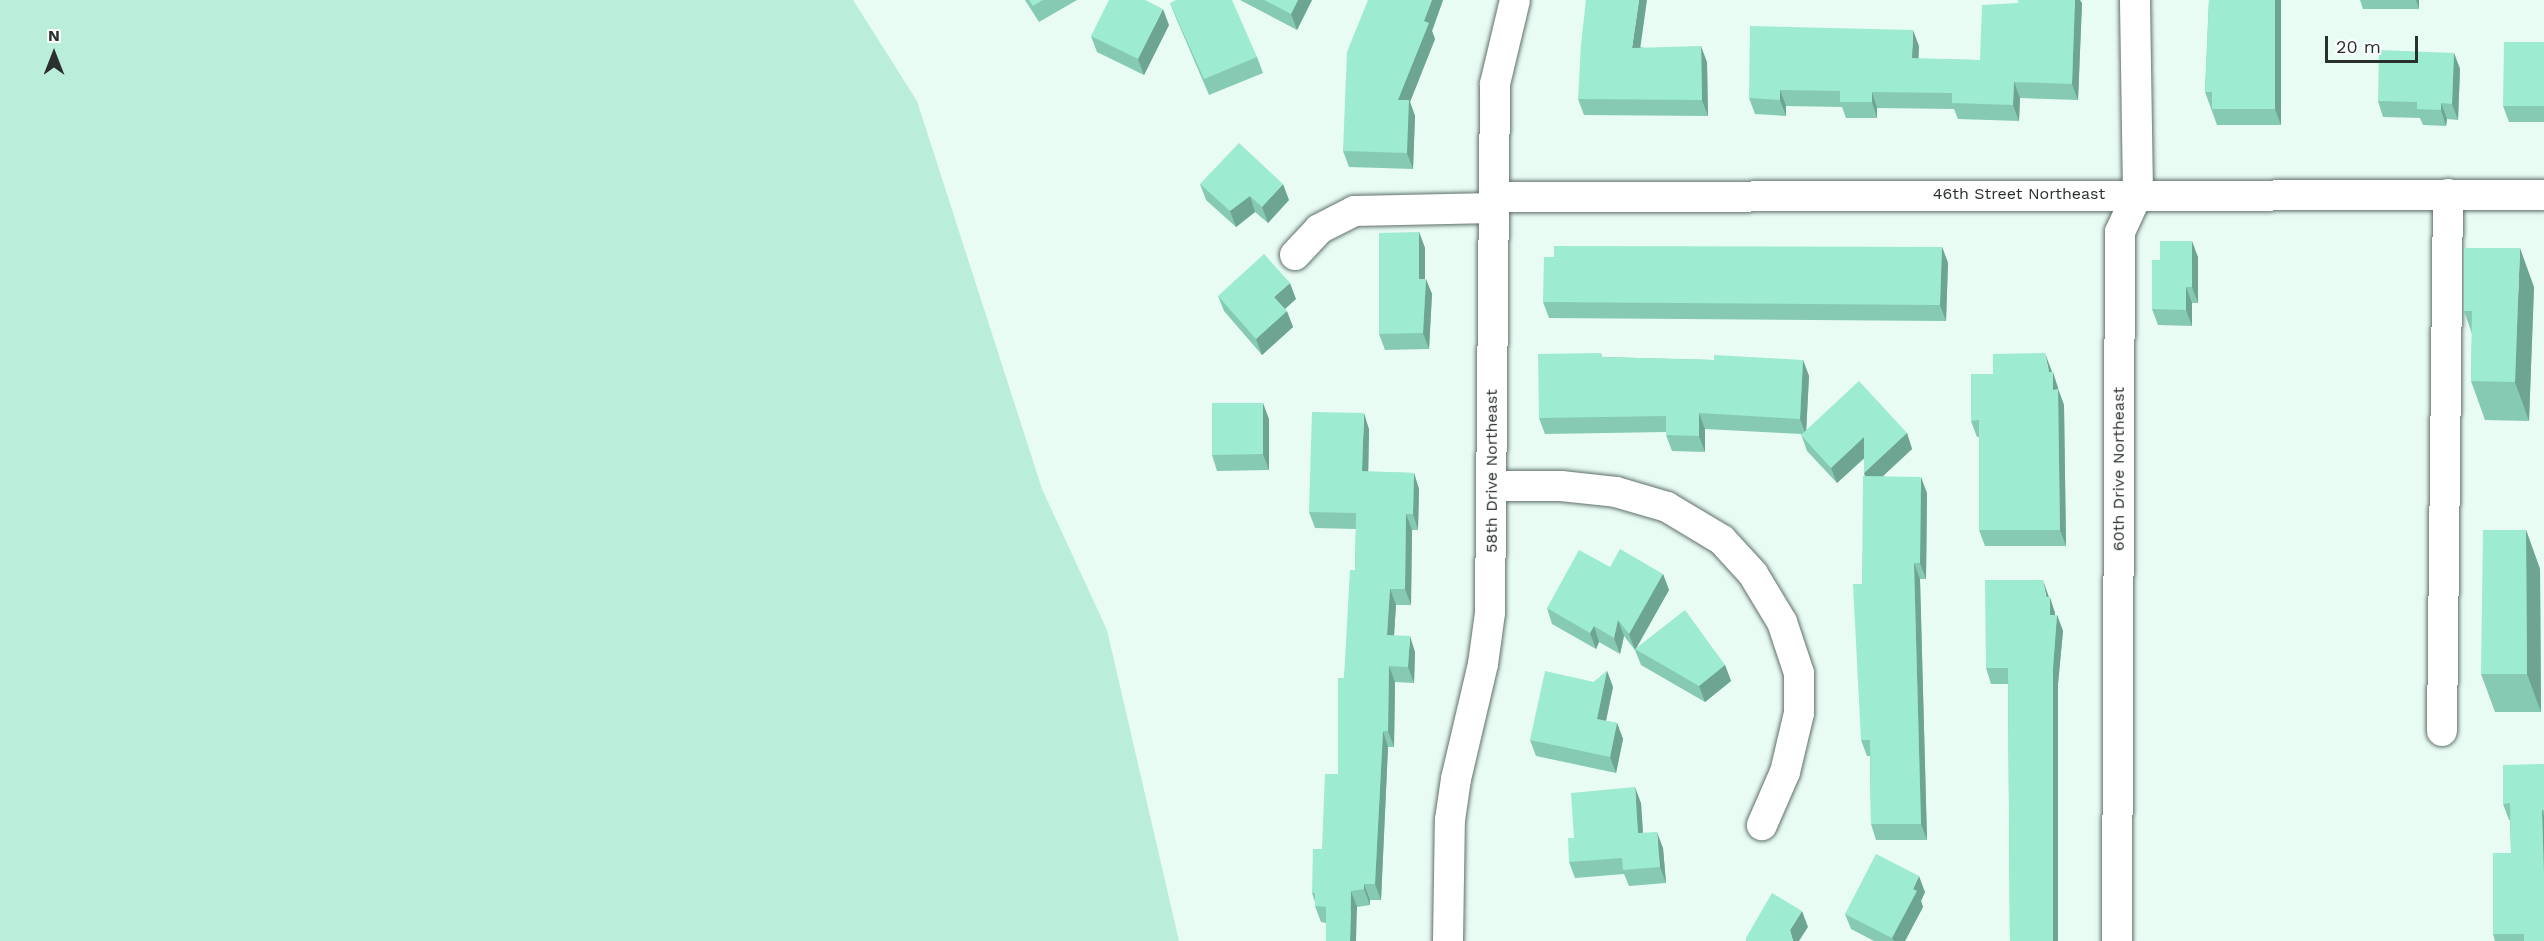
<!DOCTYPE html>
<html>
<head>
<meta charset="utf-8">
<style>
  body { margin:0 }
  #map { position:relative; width:2544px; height:941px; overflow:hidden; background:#e8fcf4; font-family:"Work Sans",sans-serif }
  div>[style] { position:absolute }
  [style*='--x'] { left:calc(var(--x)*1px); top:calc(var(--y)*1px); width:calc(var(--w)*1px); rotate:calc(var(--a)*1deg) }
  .green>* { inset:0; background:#bbeddb }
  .roads { filter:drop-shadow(0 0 2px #60706a) drop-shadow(0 0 2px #60706a) }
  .street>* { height:30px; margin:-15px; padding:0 15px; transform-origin:15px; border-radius:15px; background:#fff }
  .wall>* { inset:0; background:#87cab4 }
  .shaded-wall>* { inset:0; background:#6ea492 }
  .building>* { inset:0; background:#9debd1 }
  span { translate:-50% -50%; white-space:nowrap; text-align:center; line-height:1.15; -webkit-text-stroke:6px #fff; paint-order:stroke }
  .street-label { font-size:16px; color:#29302e }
  .north { position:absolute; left:24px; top:24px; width:60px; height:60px; -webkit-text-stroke:4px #fff; paint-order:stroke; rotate:0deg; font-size:16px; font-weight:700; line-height:24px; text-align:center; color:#29302e }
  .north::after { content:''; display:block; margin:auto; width:21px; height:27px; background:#29302e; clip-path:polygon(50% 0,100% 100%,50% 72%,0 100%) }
  .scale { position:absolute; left:2325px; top:36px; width:93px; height:27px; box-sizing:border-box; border:3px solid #29302e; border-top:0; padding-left:8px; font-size:18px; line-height:21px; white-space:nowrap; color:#29302e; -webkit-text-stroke:4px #fff; paint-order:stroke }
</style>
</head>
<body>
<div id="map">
  <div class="green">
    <div style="clip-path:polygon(0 0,853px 0,917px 101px,1042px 489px,1107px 630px,1179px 941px,0 941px)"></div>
  </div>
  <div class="roads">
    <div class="street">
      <div style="--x:1494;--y:197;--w:1050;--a:-0.11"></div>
      <div style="--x:1295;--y:255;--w:35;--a:-47"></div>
      <div style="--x:1319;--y:229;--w:39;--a:-27"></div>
      <div style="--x:1354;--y:211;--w:140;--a:-1.2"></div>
      <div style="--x:1492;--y:486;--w:69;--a:0"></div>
      <div style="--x:1561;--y:486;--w:55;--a:6.2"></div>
      <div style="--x:1616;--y:492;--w:53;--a:16.4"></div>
      <div style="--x:1667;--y:507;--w:64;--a:31"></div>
      <div style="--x:1722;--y:540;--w:46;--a:47.6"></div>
      <div style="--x:1753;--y:574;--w:56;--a:58.9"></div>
      <div style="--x:1782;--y:622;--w:54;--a:71.6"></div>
      <div style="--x:1799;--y:673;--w:40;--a:90"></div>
      <div style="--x:1799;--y:713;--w:61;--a:103.3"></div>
      <div style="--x:1785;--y:772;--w:58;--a:113.5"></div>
      <div style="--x:2442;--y:731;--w:537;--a:-89.36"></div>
      <div style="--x:1448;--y:941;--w:121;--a:-89.1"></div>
      <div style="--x:1450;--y:820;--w:41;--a:-81.7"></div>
      <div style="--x:1456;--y:779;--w:118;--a:-76.8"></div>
      <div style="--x:1483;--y:664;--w:51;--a:-82.2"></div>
      <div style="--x:1490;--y:613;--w:529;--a:-89.46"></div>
      <div style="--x:1495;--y:84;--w:86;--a:-76.6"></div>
      <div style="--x:2117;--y:941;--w:709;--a:-89.76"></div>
      <div style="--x:2120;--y:232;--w:43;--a:-65.2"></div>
      <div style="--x:2138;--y:193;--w:193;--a:-90.9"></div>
    </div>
  </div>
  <div class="wall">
    <div style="clip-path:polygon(1025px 0,1077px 0,1039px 22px)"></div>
    <div style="clip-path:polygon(1240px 0,1312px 0,1297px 30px)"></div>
    <div style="clip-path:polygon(1372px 0,1443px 0,1432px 31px,1435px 39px,1410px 102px,1415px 116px,1413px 169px,1349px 167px,1343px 151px)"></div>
    <div style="clip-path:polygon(2209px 0,2281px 0,2281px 125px,2217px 125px,2205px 92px)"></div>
    <div style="clip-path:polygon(2360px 0,2419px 0,2419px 9px,2363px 9px)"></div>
    <div style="clip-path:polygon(1170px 3px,1257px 57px,1263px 73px,1209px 95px,1176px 18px)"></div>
    <div style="clip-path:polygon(2082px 3px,2078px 100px,2020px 98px,2019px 121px,1958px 119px,1954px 109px,1877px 108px,1877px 118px,1846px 118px,1842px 107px,1786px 106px,1786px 116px,1755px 114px,1749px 98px,1919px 46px,1918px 59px,1980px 60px)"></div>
    <div style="clip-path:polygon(1169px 25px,1144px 75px,1097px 52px,1091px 36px)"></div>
    <div style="clip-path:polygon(2544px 42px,2544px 122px,2509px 122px,2503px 106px)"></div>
    <div style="clip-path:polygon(1640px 47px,1707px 62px,1708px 116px,1584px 115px,1578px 99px)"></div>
    <div style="clip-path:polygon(2454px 53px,2460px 69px,2458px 120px,2447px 119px,2446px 126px,2423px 125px,2420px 118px,2383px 117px,2378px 101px)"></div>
    <div style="clip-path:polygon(1200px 184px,1289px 200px,1268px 223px,1255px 212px,1236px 227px,1206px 200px)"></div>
    <div style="clip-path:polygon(1419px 232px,1425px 248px,1425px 279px,1432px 294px,1429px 349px,1385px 350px,1379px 334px)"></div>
    <div style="clip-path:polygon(1942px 247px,1948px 263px,1946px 321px,1549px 318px,1543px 302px)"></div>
    <div style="clip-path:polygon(2198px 257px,2198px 303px,2192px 303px,2192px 326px,2158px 325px,2152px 309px)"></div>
    <div style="clip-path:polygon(2534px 287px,2529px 421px,2485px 420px,2471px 381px,2472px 334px,2464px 311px)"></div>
    <div style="clip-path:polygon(1218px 296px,1296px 299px,1285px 309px,1293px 327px,1262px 355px,1224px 311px)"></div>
    <div style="clip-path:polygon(1601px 353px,1602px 357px,1714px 360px,1803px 360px,1809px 376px,1806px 430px,1907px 433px,1912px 449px,1883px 476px,1927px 493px,1926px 579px,1920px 579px,1927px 840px,1876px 840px,1871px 824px,1870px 756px,1867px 756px,1861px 740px,1862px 584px,1865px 476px,1864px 458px,1837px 483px,1807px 451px,1801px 434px,1705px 429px,1705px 452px,1672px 451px,1666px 435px,1666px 432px,1545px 434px,1539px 418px)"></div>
    <div style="clip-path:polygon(2051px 369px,2064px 405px,2066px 546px,1985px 546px,1979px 530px,1979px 437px,1977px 437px,1971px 421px,1993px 374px)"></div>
    <div style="clip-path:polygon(1269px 419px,1269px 470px,1217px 471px,1212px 455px)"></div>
    <div style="clip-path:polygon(1369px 429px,1368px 472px,1414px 473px,1419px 489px,1418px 530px,1412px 530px,1411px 605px,1396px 605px,1394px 635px,1415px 652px,1414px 683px,1395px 682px,1394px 747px,1388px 747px,1381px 900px,1370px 900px,1370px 905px,1357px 907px,1326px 923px,1321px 922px,1315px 906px,1315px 902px,1312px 893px,1322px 849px,1338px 774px,1344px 678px,1355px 570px,1356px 529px,1315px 528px,1309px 512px)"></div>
    <div style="clip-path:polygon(2526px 530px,2540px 569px,2541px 712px,2495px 712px,2481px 674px)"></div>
    <div style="clip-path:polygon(1610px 567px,1663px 574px,1669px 590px,1636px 649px,1725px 665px,1731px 681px,1705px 702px,1641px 665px,1635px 650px,1624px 636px,1620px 654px,1599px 642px,1596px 649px,1552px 624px,1547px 608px)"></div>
    <div style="clip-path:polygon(2049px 597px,2055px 613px,2055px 615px,2057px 615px,2063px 631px,2058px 684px,2058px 941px,2010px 941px,2008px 684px,1991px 684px,1986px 668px)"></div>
    <div style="clip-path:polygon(1607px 671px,1613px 687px,1606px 721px,1617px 723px,1623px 739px,1616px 773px,1536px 756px,1530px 740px,1594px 682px)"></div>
    <div style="clip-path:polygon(2544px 764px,2544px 941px,2495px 941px,2493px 934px,2511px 853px,2510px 820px,2509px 820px,2503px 804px)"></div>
    <div style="clip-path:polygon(1641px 803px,1643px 833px,1663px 848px,1666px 883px,1629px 886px,1624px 874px,1575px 878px,1569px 862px,1574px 838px)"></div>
    <div style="clip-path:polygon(1925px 892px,1921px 901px,1923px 907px,1905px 941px,1874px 941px,1851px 929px,1845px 914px)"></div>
  </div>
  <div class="shaded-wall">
    <div style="clip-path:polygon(1298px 0,1312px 0,1297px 30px,1291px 14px)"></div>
    <div style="clip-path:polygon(1432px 0,1443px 0,1432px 31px,1435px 39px,1410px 102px,1415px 116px,1413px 169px,1407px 153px,1398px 100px,1424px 21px)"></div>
    <div style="clip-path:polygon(1639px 0,1647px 0,1638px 64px,1632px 48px)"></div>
    <div style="clip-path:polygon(2075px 0,2080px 0,2082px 3px,2078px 100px,2072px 84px)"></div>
    <div style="clip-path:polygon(2275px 0,2281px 0,2281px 125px,2275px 109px)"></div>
    <div style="clip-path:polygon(2416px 0,2419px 0,2419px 9px)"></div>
    <div style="clip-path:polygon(1163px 9px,1169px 25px,1144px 75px,1138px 59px)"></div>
    <div style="clip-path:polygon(1913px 30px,1919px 46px,1918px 74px,1912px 58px)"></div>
    <div style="clip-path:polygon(1701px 46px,1707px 62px,1708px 116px,1702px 100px)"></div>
    <div style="clip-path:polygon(2454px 53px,2460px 69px,2458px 120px,2452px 104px)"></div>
    <div style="clip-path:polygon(2014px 82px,2020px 98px,2019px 121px,2013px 105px)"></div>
    <div style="clip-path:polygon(1780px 90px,1786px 106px,1786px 116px,1780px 100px)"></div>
    <div style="clip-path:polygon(1872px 92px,1877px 108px,1877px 118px,1872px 102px)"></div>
    <div style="clip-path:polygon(2441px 103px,2447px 119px,2446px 126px,2441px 110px)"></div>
    <div style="clip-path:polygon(1283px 184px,1289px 200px,1268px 223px,1262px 207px)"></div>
    <div style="clip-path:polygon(1250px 196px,1255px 212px,1236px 227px,1230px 211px)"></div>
    <div style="clip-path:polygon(1419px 232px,1425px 248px,1425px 294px,1419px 279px)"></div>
    <div style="clip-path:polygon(2192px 241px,2198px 257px,2198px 303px,2192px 287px)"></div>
    <div style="clip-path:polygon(1942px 247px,1948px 263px,1946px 321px,1940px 305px)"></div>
    <div style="clip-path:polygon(2520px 248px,2534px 287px,2529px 421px,2515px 382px)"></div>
    <div style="clip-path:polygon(1426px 279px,1432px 294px,1429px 349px,1423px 333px)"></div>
    <div style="clip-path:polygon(1290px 283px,1296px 299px,1280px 313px,1274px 297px)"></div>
    <div style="clip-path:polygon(2186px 287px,2192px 303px,2192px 326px,2186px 310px)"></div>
    <div style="clip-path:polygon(1287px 311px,1293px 327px,1262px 355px,1256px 339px)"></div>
    <div style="clip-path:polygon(2045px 353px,2051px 369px,2053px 378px,2053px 372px,2058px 388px,2058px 406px,2053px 390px)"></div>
    <div style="clip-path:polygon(1803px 360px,1809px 376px,1806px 435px,1800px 419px)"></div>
    <div style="clip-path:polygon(2058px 389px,2064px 405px,2066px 546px,2060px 530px)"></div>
    <div style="clip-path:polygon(1263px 403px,1269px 419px,1269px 470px,1263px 454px)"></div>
    <div style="clip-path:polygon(1364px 413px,1369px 429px,1368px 487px,1362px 471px)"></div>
    <div style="clip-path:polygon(1699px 413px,1705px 429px,1705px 452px,1699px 436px)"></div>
    <div style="clip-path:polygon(1907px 433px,1912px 449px,1869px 489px,1864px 473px)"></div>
    <div style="clip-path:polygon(1864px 437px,1870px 453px,1837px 483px,1831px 468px)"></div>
    <div style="clip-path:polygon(1414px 473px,1419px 489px,1418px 530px,1413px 514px)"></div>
    <div style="clip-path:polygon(1921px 477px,1927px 493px,1926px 579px,1920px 563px)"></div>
    <div style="clip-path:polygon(1406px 514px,1412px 530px,1411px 605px,1405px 589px)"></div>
    <div style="clip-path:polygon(2526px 530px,2540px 569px,2541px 712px,2527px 674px)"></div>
    <div style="clip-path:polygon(1914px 563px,1920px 579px,1927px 840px,1921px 824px)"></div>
    <div style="clip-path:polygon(1663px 574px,1669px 590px,1635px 650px,1629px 634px)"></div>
    <div style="clip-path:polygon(2043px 580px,2050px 600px,2050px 597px,2055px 613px,2055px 631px,2050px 615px)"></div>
    <div style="clip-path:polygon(1390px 589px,1396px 605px,1393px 651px,1387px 635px)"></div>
    <div style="clip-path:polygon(2057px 615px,2063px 631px,2058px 684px,2058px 941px,2053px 941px,2053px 668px)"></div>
    <div style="clip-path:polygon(1618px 620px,1624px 636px,1620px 654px,1614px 638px)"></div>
    <div style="clip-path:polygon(1594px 626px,1599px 642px,1596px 649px,1590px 633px)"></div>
    <div style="clip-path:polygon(1410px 636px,1415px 652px,1414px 683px,1408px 667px)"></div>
    <div style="clip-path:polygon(1725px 665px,1731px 681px,1705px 702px,1699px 686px)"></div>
    <div style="clip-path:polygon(1389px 666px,1395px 682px,1394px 747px,1388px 731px)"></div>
    <div style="clip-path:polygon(1607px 671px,1613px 687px,1603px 735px,1597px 719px)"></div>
    <div style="clip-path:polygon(1617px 723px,1623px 739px,1616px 773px,1610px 757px)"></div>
    <div style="clip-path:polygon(1383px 731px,1388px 747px,1381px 900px,1375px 884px)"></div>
    <div style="clip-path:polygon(1635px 787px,1641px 803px,1644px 849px,1638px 833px)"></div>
    <div style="clip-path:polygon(2542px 810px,2544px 816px,2544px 877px)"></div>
    <div style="clip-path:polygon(1657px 832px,1663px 848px,1666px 883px,1660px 867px)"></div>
    <div style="clip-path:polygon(1919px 876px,1925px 892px,1921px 901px,1923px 907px,1905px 941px,1894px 941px,1892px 938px,1913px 889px)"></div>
    <div style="clip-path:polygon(1364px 884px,1370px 900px,1370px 905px,1364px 889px)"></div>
    <div style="clip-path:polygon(1351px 891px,1357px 907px,1356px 941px,1350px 941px)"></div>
    <div style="clip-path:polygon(1802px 911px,1808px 927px,1799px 941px,1793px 941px,1790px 930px)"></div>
  </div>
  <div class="building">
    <div style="clip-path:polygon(1029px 0,1043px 0,1033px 6px)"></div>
    <div style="clip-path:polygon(1109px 0,1145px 0,1163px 9px,1138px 59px,1091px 36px)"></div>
    <div style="clip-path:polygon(1176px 0,1232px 0,1257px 57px,1204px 79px,1170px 3px)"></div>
    <div style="clip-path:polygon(1264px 0,1298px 0,1291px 14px)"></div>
    <div style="clip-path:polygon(1368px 0,1432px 0,1424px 21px,1429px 23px,1398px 100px,1409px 100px,1407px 153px,1343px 151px,1347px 52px)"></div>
    <div style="clip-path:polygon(1586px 0,1639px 0,1632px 48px,1701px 46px,1702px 100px,1578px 99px,1581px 44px)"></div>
    <div style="clip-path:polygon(2018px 0,2075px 0,2072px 84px,2014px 82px,2013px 105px,1952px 103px,1952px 93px,1872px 92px,1872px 102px,1840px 102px,1840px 91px,1780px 90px,1780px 100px,1749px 98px,1750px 26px,1913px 30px,1912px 58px,1980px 60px,1982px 5px,2018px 3px)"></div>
    <div style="clip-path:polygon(2209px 0,2275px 0,2275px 109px,2212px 109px,2212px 92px,2205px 92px)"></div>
    <div style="clip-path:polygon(2504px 42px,2544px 42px,2544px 106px,2503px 106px)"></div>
    <div style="clip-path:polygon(2379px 50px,2454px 53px,2452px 104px,2441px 103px,2441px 110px,2417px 109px,2417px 102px,2378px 101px)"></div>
    <div style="clip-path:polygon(1239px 143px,1283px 184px,1262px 207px,1250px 196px,1230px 211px,1200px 184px)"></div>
    <div style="clip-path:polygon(1419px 232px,1419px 279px,1426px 279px,1423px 333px,1379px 334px,1379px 233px)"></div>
    <div style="clip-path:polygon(2160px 241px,2192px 241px,2192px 287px,2186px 287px,2186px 310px,2152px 309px,2152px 260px,2160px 260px)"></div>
    <div style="clip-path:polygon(1554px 246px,1942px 247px,1940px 305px,1543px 302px,1544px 257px,1554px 257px)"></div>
    <div style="clip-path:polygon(2464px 248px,2520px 248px,2515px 382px,2471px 381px,2472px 311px,2464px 311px)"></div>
    <div style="clip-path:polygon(1264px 254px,1290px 283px,1274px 297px,1287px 311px,1256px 339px,1218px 296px)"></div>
    <div style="clip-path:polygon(1601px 353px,1601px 357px,1714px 360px,1714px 355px,1803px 360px,1800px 419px,1699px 413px,1699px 436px,1666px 435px,1666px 416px,1539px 418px,1538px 354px)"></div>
    <div style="clip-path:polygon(2045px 353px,2049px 372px,2053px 372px,2053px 390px,2058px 389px,2060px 530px,1979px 530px,1979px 420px,1971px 421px,1971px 374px,1993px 374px,1993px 354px)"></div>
    <div style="clip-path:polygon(1859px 381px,1907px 433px,1864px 473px,1864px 437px,1831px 468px,1801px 435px)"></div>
    <div style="clip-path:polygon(1212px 403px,1263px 403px,1263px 454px,1212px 455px)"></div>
    <div style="clip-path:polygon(1312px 412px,1364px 413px,1362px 471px,1414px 473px,1413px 514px,1406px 514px,1405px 589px,1390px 589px,1387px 635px,1410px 636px,1408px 667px,1389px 666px,1388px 731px,1383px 731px,1375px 884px,1364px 884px,1364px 889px,1351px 891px,1350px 941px,1326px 941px,1326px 907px,1315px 906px,1315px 893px,1312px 893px,1313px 849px,1322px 849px,1325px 774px,1338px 774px,1338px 678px,1344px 678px,1350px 570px,1355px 570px,1356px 513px,1309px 512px)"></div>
    <div style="clip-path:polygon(1863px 476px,1921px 477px,1920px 563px,1914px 563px,1921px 824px,1871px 824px,1870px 740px,1861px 740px,1853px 584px,1862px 584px)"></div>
    <div style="clip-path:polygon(2483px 530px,2526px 530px,2527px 674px,2481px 674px)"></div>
    <div style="clip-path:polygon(1620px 549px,1663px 574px,1629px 634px,1618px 620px,1614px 638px,1594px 626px,1590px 633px,1547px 608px,1579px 550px,1610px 567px)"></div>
    <div style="clip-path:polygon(1985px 580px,2043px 580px,2046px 597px,2050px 597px,2050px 615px,2057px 615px,2053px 668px,2053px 941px,2010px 941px,2008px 668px,1986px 668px)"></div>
    <div style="clip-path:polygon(1685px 610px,1725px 665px,1699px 686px,1635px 649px)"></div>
    <div style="clip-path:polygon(1545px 671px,1594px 682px,1607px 671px,1597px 719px,1617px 723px,1610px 757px,1530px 740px)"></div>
    <div style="clip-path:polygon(2544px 764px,2544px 810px,2542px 810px,2544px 877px,2544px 941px,2524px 941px,2524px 934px,2493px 934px,2493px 853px,2511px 853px,2510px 803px,2503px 804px,2503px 765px)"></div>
    <div style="clip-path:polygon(1635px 787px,1638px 833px,1657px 832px,1660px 867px,1623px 870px,1622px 858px,1569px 862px,1568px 838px,1574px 838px,1571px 793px)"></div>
    <div style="clip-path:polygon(1876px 854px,1919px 876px,1913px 889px,1917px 891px,1892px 938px,1845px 914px)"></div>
    <div style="clip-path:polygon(1772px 893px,1802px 911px,1790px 930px,1793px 941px,1746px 941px,1746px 938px)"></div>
  </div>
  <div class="street-label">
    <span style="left:2019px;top:194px">46th Street Northeast</span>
    <span style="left:2119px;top:469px;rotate:-90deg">60th Drive Northeast</span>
    <span style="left:1492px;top:471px;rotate:-90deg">58th Drive Northeast</span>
  </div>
  <div class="north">N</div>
  <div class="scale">20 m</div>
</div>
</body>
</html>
